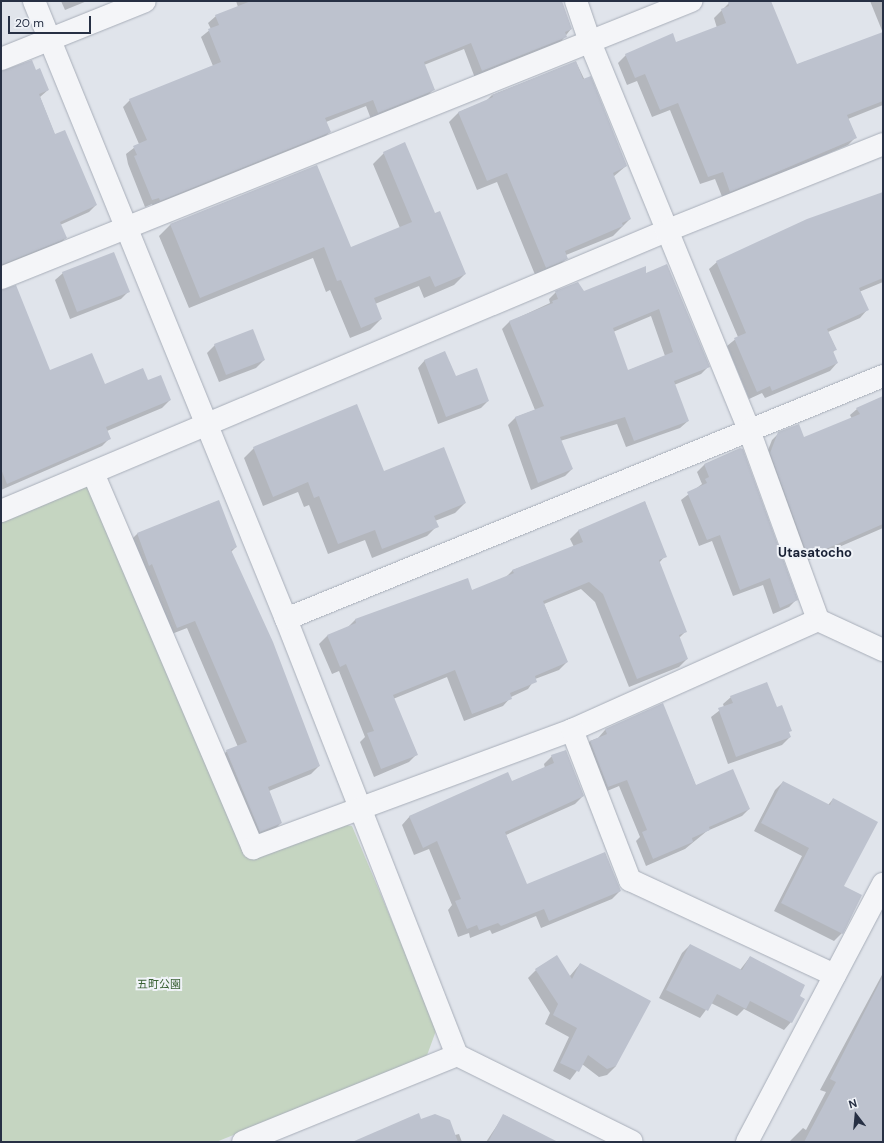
<!DOCTYPE html>
<html>
<head>
<meta charset="utf-8">
<style>
  body { margin:0 }
  #map { position:relative; width:884px; height:1143px; overflow:hidden; background:#e0e4eb; font-family:"DM Sans","Noto Sans JP",sans-serif }
  div>[style] { position:absolute }
  [style*='--x'] { left:calc(var(--x)*1px); top:calc(var(--y)*1px); width:calc(var(--w)*1px); rotate:calc(var(--a)*1deg) }
  .green>* { inset:0; background:#c5d5c1 }
  .shadow>* { inset:0; background:#0003 }
  .building>* { inset:0; background:#bdc2ce }
  .roads { filter:drop-shadow(0 0 1px #a8aeb9) drop-shadow(0 0 1px #a8aeb9) }
  .minor>* { height:22px; margin:-11px; padding:0 11px; transform-origin:11px; border-radius:11px; background:#f4f5f8 }
  span { translate:-50% -50%; white-space:nowrap; text-align:center; line-height:1.15; -webkit-text-stroke:4px #f0f3f8; paint-order:stroke }
  .park-label { font-size:11px; color:#396133 }
  .quarter-label { font-size:13px; color:#192135; font-weight:700 }
  .frame { position:absolute; inset:0; border:2px solid #273044; pointer-events:none }
  .north { position:absolute; left:836px; top:1095px; width:40px; height:40px; -webkit-text-stroke:3px #f0f3f8; paint-order:stroke; rotate:344deg; font-size:11px; font-weight:700; line-height:16px; text-align:center; color:#273044 }
  .north::after { content:''; display:block; margin:auto; width:14px; height:18px; background:#273044; clip-path:polygon(50% 0,100% 100%,50% 72%,0 100%) }
  .scale { position:absolute; left:8px; top:16px; width:83px; height:18px; box-sizing:border-box; border:2px solid #273044; border-top:0; padding-left:5px; font-size:12px; line-height:14px; white-space:nowrap; color:#273044; -webkit-text-stroke:3px #f0f3f8; paint-order:stroke }
</style>
</head>
<body>
<div id="map">
  <div class="green">
    <div style="clip-path:polygon(89px 483px,251px 857px,341px 824px,352px 826px,437px 1028px,426px 1058px,216px 1142px,1px 1142px,1px 519px)"></div>
  </div>
  <div class="shadow">
    <div style="clip-path:polygon(61px 1px,87px 1px,65px 10px)"></div>
    <div style="clip-path:polygon(236px 1px,561px 1px,571px 29px,559px 44px,475px 78px,464px 49px,424px 65px,434px 89px,427px 96px,371px 119px,366px 106px,326px 122px,330px 132px,322px 139px,153px 207px,152px 204px,145px 207px,128px 164px,126px 154px,139px 144px,123px 107px,130px 100px,213px 66px,201px 37px,211px 29px,208px 23px,216px 16px,238px 7px)"></div>
    <div style="clip-path:polygon(735px 1px,770px 1px,796px 65px,883px 33px,870px 1px,883px 1px,883px 105px,848px 119px,856px 137px,848px 145px,723px 199px,715px 179px,700px 184px,670px 110px,652px 117px,637px 81px,627px 85px,618px 63px,626px 55px,676px 44px,717px 28px,714px 18px,729px 3px)"></div>
    <div style="clip-path:polygon(576px 62px,626px 166px,613px 177px,630px 219px,613px 236px,566px 255px,567px 258px,557px 268px,536px 277px,497px 182px,477px 190px,449px 122px,459px 112px,486px 101px,492px 95px)"></div>
    <div style="clip-path:polygon(35px 71px,48px 90px,40px 97px,55px 135px,96px 205px,89px 212px,60px 225px,66px 238px,58px 245px,1px 268px,1px 73px)"></div>
    <div style="clip-path:polygon(384px 153px,434px 215px,465px 274px,454px 285px,424px 298px,419px 286px,375px 304px,381px 319px,370px 330px,350px 338px,330px 290px,326px 292px,313px 258px,189px 308px,159px 236px,170px 225px,350px 249px,400px 228px,373px 164px)"></div>
    <div style="clip-path:polygon(883px 200px,883px 282px,859px 292px,867px 310px,860px 318px,828px 332px,836px 349px,832px 353px,837px 363px,830px 371px,765px 398px,762px 393px,749px 399px,727px 346px,738px 337px,709px 269px,717px 262px)"></div>
    <div style="clip-path:polygon(63px 273px,128px 292px,121px 299px,70px 319px,55px 280px)"></div>
    <div style="clip-path:polygon(evenodd,644px 274px,708px 367px,701px 374px,674px 385px,688px 421px,680px 428px,626px 447px,617px 424px,560px 441px,572px 469px,565px 476px,531px 490px,508px 425px,516px 417px,535px 410px,502px 329px,509px 322px,550px 303px,549px 299px,556px 292px,584px 292px,644px 274px,651px 316px,665px 356px,627px 371px,613px 332px,651px 316px)"></div>
    <div style="clip-path:polygon(1px 290px,49px 372px,104px 385px,147px 381px,170px 400px,162px 408px,107px 431px,110px 438px,102px 446px,1px 490px)"></div>
    <div style="clip-path:polygon(215px 345px,264px 360px,256px 368px,219px 382px,207px 353px)"></div>
    <div style="clip-path:polygon(425px 360px,455px 377px,488px 401px,481px 408px,438px 424px,418px 368px)"></div>
    <div style="clip-path:polygon(883px 398px,883px 528px,802px 563px,764px 460px,772px 440px,779px 433px,804px 438px,852px 419px,850px 415px,857px 409px)"></div>
    <div style="clip-path:polygon(254px 448px,384px 472px,465px 503px,455px 513px,435px 521px,437px 526px,427px 536px,372px 558px,365px 540px,328px 554px,309px 505px,304px 507px,298px 492px,263px 506px,244px 458px)"></div>
    <div style="clip-path:polygon(740px 449px,796px 600px,789px 607px,773px 614px,763px 585px,733px 596px,712px 541px,699px 546px,681px 500px,702px 484px,697px 472px,704px 465px)"></div>
    <div style="clip-path:polygon(218px 501px,236px 547px,231px 552px,319px 766px,311px 774px,269px 791px,281px 823px,273px 831px,252px 839px,219px 759px,227px 751px,238px 747px,187px 628px,169px 635px,129px 542px,137px 534px)"></div>
    <div style="clip-path:polygon(645px 502px,665px 556px,659px 563px,685px 632px,679px 638px,687px 659px,679px 667px,629px 687px,595px 602px,581px 589px,544px 604px,567px 662px,559px 670px,535px 679px,528px 689px,511px 697px,503px 706px,464px 721px,447px 677px,393px 699px,417px 754px,409px 762px,374px 777px,360px 742px,365px 737px,339px 671px,332px 674px,319px 644px,327px 636px,347px 628px,355px 620px,467px 579px,472px 591px,506px 577px,513px 570px,574px 547px,570px 539px,578px 531px)"></div>
    <div style="clip-path:polygon(731px 697px,788px 733px,790px 737px,782px 745px,728px 764px,711px 717px,724px 707px,723px 704px)"></div>
    <div style="clip-path:polygon(662px 704px,696px 786px,749px 809px,742px 816px,707px 831px,685px 849px,646px 866px,636px 841px,640px 837px,619px 786px,600px 794px,583px 749px,590px 741px,598px 738px,605px 730px)"></div>
    <div style="clip-path:polygon(552px 756px,583px 796px,575px 804px,506px 835px,526px 885px,620px 891px,612px 899px,541px 928px,536px 916px,492px 934px,490px 930px,470px 938px,469px 933px,458px 937px,448px 910px,452px 905px,429px 849px,414px 855px,402px 825px,410px 816px,511px 782px,545px 768px,544px 764px)"></div>
    <div style="clip-path:polygon(783px 782px,828px 805px,833px 799px,843px 887px,842px 933px,834px 941px,774px 911px,802px 856px,754px 831px,775px 790px)"></div>
    <div style="clip-path:polygon(690px 945px,740px 970px,750px 957px,798px 997px,791px 1022px,784px 1030px,744px 1009px,737px 1016px,711px 1003px,700px 1018px,659px 998px,682px 953px)"></div>
    <div style="clip-path:polygon(580px 964px,616px 1066px,607px 1075px,599px 1077px,582px 1064px,570px 1080px,553px 1071px,569px 1037px,545px 1024px,550px 1013px,528px 978px,536px 970px,569px 977px)"></div>
    <div style="clip-path:polygon(883px 973px,883px 1142px,789px 1142px,803px 1128px,806px 1130px,826px 1092px,820px 1090px)"></div>
    <div style="clip-path:polygon(504px 1115px,556px 1142px,486px 1142px)"></div>
    <div style="clip-path:polygon(420px 1120px,455px 1135px,459px 1134px,462px 1142px,355px 1142px)"></div>
  </div>
  <div class="building">
    <div style="clip-path:polygon(251px 1px,562px 1px,572px 29px,565px 32px,567px 37px,482px 71px,471px 43px,424px 62px,435px 90px,378px 113px,373px 100px,325px 118px,331px 132px,160px 201px,159px 198px,152px 200px,134px 156px,137px 155px,133px 146px,147px 140px,129px 99px,221px 62px,208px 29px,219px 25px,215px 15px)"></div>
    <div style="clip-path:polygon(728px 1px,771px 1px,797px 64px,883px 32px,883px 101px,847px 115px,857px 138px,730px 192px,723px 172px,708px 177px,678px 103px,660px 110px,645px 74px,635px 78px,625px 54px,673px 33px,676px 42px,726px 23px,721px 9px,729px 6px)"></div>
    <div style="clip-path:polygon(32px 60px,36px 70px,40px 68px,49px 90px,39px 94px,55px 134px,65px 130px,97px 205px,60px 222px,67px 238px,1px 265px,1px 71px)"></div>
    <div style="clip-path:polygon(576px 61px,583px 79px,591px 76px,627px 166px,613px 173px,631px 219px,622px 223px,623px 226px,565px 251px,568px 259px,546px 268px,507px 173px,487px 181px,458px 112px,493px 97px,492px 95px)"></div>
    <div style="clip-path:polygon(405px 142px,435px 213px,440px 211px,466px 274px,435px 287px,430px 276px,374px 298px,382px 319px,361px 328px,341px 280px,337px 281px,324px 247px,200px 298px,170px 224px,317px 165px,351px 247px,412px 222px,383px 152px)"></div>
    <div style="clip-path:polygon(883px 192px,883px 278px,859px 288px,869px 310px,827px 329px,837px 350px,833px 351px,838px 363px,772px 391px,770px 386px,757px 392px,734px 338px,746px 333px,716px 261px,807px 219px)"></div>
    <div style="clip-path:polygon(114px 252px,130px 292px,77px 312px,62px 272px)"></div>
    <div style="clip-path:polygon(evenodd,667px 264px,710px 367px,674px 381px,689px 421px,634px 441px,625px 417px,560px 437px,573px 469px,538px 483px,515px 417px,544px 406px,509px 321px,553px 303px,552px 301px,558px 299px,555px 291px,578px 282px,584px 291px,646px 266px,646px 273px,667px 264px,659px 309px,673px 352px,628px 370px,613px 328px,659px 309px)"></div>
    <div style="clip-path:polygon(16px 285px,50px 370px,92px 353px,105px 384px,143px 368px,148px 380px,161px 375px,171px 400px,106px 427px,111px 439px,7px 484px,1px 469px,1px 290px)"></div>
    <div style="clip-path:polygon(253px 329px,265px 360px,226px 375px,214px 344px)"></div>
    <div style="clip-path:polygon(445px 351px,456px 376px,477px 368px,489px 401px,446px 417px,424px 360px)"></div>
    <div style="clip-path:polygon(883px 396px,883px 524px,808px 557px,770px 453px,778px 432px,799px 424px,804px 437px,860px 414px,856px 408px)"></div>
    <div style="clip-path:polygon(357px 404px,384px 471px,444px 447px,466px 503px,434px 516px,439px 527px,382px 549px,375px 530px,338px 544px,319px 496px,314px 498px,308px 482px,273px 497px,253px 447px)"></div>
    <div style="clip-path:polygon(740px 448px,743px 449px,798px 600px,780px 608px,770px 578px,740px 590px,720px 535px,707px 540px,687px 492px,707px 483px,705px 479px,709px 477px,704px 464px)"></div>
    <div style="clip-path:polygon(219px 500px,237px 547px,231px 550px,273px 642px,320px 766px,268px 787px,282px 823px,260px 832px,226px 750px,247px 742px,195px 621px,177px 628px,152px 564px,149px 566px,137px 533px)"></div>
    <div style="clip-path:polygon(645px 501px,667px 557px,659px 560px,687px 632px,679px 635px,688px 659px,637px 679px,603px 594px,589px 582px,543px 601px,568px 662px,535px 676px,537px 682px,510px 693px,512px 699px,472px 714px,455px 670px,393px 695px,418px 755px,381px 769px,367px 733px,374px 731px,346px 664px,340px 667px,327px 635px,356px 623px,355px 619px,468px 578px,472px 590px,514px 573px,512px 570px,583px 542px,578px 530px)"></div>
    <div style="clip-path:polygon(767px 682px,777px 707px,782px 705px,792px 731px,789px 732px,791px 737px,736px 757px,718px 708px,733px 703px,730px 696px)"></div>
    <div style="clip-path:polygon(663px 703px,696px 785px,733px 769px,750px 809px,709px 827px,710px 830px,692px 838px,693px 842px,653px 859px,642px 832px,647px 830px,627px 780px,608px 787px,590px 741px,607px 734px,605px 729px)"></div>
    <div style="clip-path:polygon(566px 750px,584px 796px,505px 832px,527px 884px,605px 852px,621px 891px,549px 921px,544px 909px,501px 926px,498px 923px,479px 930px,477px 925px,467px 929px,455px 901px,461px 899px,437px 841px,423px 848px,409px 816px,508px 772px,512px 781px,554px 763px,551px 755px)"></div>
    <div style="clip-path:polygon(783px 781px,830px 805px,833px 798px,878px 822px,844px 886px,862px 895px,843px 934px,781px 903px,809px 848px,761px 823px)"></div>
    <div style="clip-path:polygon(690px 944px,742px 970px,750px 956px,805px 985px,800px 996px,805px 999px,792px 1023px,750px 1001px,746px 1009px,717px 994px,708px 1011px,666px 990px)"></div>
    <div style="clip-path:polygon(557px 955px,572px 979px,580px 963px,651px 1001px,616px 1066px,607px 1069px,588px 1055px,579px 1072px,560px 1063px,577px 1028px,553px 1015px,558px 1004px,535px 969px)"></div>
    <div style="clip-path:polygon(883px 976px,883px 1142px,804px 1142px,836px 1082px,830px 1079px)"></div>
    <div style="clip-path:polygon(419px 1113px,421px 1119px,435px 1114px,450px 1120px,458px 1142px,352px 1142px)"></div>
    <div style="clip-path:polygon(503px 1114px,558px 1142px,488px 1142px)"></div>
  </div>
  <div class="roads">
    <div class="minor">
      <div style="--x:34;--y:1;--w:667;--a:67.82"></div>
      <div style="--x:286;--y:619;--w:468;--a:68.6"></div>
      <div style="--x:457;--y:1055;--w:195;--a:26.4"></div>
      <div style="--x:576;--y:1;--w:43;--a:71.1"></div>
      <div style="--x:590;--y:42;--w:419;--a:67.7"></div>
      <div style="--x:749;--y:430;--w:202;--a:70"></div>
      <div style="--x:1;--y:59;--w:155;--a:-21.9"></div>
      <div style="--x:1;--y:278;--w:744;--a:-21.87"></div>
      <div style="--x:93;--y:473;--w:408;--a:66.9"></div>
      <div style="--x:253;--y:848;--w:340;--a:-20.3"></div>
      <div style="--x:572;--y:730;--w:269;--a:-24.1"></div>
      <div style="--x:818;--y:620;--w:72;--a:24.8"></div>
      <div style="--x:1;--y:511;--w:722;--a:-22.83"></div>
      <div style="--x:666;--y:231;--w:234;--a:-21.8"></div>
      <div style="--x:286;--y:619;--w:645;--a:-22.15"></div>
      <div style="--x:572;--y:730;--w:161;--a:68.9"></div>
      <div style="--x:630;--y:880;--w:226;--a:24.9"></div>
      <div style="--x:243;--y:1142;--w:231;--a:-22.1"></div>
      <div style="--x:747;--y:1142;--w:292;--a:-62.2"></div>
    </div>
  </div>
  <div class="park-label">
    <span style="left:159px;top:984px">五町公園</span>
  </div>
  <div class="quarter-label">
    <span style="left:815px;top:553px">Utasatocho</span>
  </div>
  <div class="frame"></div>
  <div class="north">N</div>
  <div class="scale">20 m</div>
</div>
</body>
</html>
